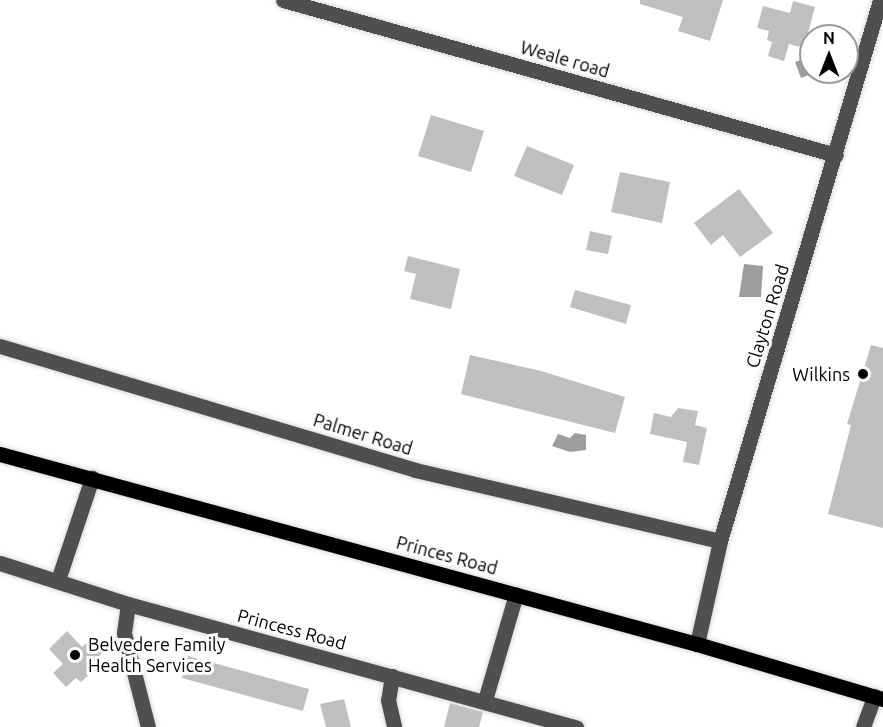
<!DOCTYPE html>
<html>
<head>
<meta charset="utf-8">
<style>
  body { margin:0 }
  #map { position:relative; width:883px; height:727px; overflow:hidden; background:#fff; font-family:Ubuntu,sans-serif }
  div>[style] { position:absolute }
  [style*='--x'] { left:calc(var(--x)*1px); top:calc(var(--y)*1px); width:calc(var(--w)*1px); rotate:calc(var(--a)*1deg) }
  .water>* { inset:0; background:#9d9d9d }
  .building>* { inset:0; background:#bfbfbf }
  .roads { filter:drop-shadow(0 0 2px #dbdbdb) drop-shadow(0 0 2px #dbdbdb) }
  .minor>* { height:15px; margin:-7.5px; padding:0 7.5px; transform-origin:7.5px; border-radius:7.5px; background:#4f4f4f }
  .major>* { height:15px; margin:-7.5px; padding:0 7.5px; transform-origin:7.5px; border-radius:7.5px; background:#000 }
  .dots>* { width:16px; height:16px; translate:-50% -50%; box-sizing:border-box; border:3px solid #fff; border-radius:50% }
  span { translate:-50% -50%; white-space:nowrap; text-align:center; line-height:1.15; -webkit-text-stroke:6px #fff; paint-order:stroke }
  .street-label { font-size:18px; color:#000 }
  .poi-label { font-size:18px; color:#000 }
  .right { translate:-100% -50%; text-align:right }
  .left { translate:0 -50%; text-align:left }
  .north { position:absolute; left:799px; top:24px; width:60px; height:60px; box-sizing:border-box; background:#fff; border:2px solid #999; border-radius:50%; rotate:0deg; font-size:16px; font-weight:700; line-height:24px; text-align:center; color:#000 }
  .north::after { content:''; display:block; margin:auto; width:21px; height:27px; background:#000; clip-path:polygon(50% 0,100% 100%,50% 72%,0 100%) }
</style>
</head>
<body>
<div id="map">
  <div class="water">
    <div style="clip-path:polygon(811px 56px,811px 72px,817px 72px,801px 78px,795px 62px)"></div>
    <div style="clip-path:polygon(744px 264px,763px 266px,761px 297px,739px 297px)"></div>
    <div style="clip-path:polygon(575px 433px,586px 435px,586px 450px,570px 452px,552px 446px,558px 434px,570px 438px)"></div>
  </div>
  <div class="building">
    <div style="clip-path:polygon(640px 0,723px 0,710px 41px,678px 31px,683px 17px,640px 4px)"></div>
    <div style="clip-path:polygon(793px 1px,815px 7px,804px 48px,789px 44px,784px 61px,768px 56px,772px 42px,767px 40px,769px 31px,757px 28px,763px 6px,790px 13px)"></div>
    <div style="clip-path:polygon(431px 115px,484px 131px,471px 172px,418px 156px)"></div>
    <div style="clip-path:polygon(527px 146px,574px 165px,562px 195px,514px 176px)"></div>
    <div style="clip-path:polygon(620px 172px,670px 182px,662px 223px,611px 212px)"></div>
    <div style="clip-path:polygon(739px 189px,773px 233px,740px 257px,723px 235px,711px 245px,694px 223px)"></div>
    <div style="clip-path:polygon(590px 231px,612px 236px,608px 254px,586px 250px)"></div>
    <div style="clip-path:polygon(408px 256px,460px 269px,451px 309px,410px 299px,416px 274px,404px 271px)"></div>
    <div style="clip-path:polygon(575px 290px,631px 305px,626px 324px,570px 307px)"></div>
    <div style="clip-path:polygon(871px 345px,883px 348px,883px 528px,828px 514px,851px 425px,847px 424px)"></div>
    <div style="clip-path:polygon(470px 355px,541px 371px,625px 397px,615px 433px,461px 394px)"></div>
    <div style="clip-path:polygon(678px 408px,698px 411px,695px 425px,707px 428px,699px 465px,683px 462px,687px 442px,650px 434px,654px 413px,671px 417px)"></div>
    <div style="clip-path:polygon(67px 631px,82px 647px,90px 640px,102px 653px,95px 660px,99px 665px,81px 682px,76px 678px,66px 687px,53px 673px,63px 664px,49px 649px)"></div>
    <div style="clip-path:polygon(188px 656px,309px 689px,303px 711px,182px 678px)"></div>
    <div style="clip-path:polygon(344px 699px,351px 727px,326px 727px,320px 704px)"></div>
    <div style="clip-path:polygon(450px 703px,483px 712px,479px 727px,444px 727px)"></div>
  </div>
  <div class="roads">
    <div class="minor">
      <div style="--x:283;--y:0;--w:574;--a:15.66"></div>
      <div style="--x:0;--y:346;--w:433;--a:16.6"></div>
      <div style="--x:415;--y:470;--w:313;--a:13.1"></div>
      <div style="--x:0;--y:563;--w:134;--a:17.8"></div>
      <div style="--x:128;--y:604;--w:465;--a:15.4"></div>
      <div style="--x:58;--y:580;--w:108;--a:-71.6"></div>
      <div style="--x:128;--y:604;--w:29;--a:98"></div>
      <div style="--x:124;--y:633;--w:97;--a:75.7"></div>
      <div style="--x:697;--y:644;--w:106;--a:-77.4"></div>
      <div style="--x:720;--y:541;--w:564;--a:-73.52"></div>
      <div style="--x:392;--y:676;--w:24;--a:99"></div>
      <div style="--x:388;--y:700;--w:28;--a:77"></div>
      <div style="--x:485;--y:700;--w:110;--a:-73.7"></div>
      <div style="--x:863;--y:727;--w:33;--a:-70"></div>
    </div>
    <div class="major">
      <div style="--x:0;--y:454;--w:722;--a:15.25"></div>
      <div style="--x:697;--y:644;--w:194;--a:16.5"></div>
    </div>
  </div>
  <div class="dots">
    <div style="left:863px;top:374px;background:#000"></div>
    <div style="left:75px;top:655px;background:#000"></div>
  </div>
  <div class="street-label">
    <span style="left:565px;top:59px;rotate:16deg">Weale road</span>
    <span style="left:767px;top:316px;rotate:-73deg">Clayton Road</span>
    <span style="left:363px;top:434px;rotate:17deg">Palmer Road</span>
    <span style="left:447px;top:555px;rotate:15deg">Princes Road</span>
    <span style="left:292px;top:629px;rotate:15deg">Princess Road</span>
  </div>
  <div class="poi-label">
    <span class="right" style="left:850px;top:374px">Wilkins</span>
    <span class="left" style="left:88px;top:655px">Belvedere Family<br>Health Services</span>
  </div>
  <div class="north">N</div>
</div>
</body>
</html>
